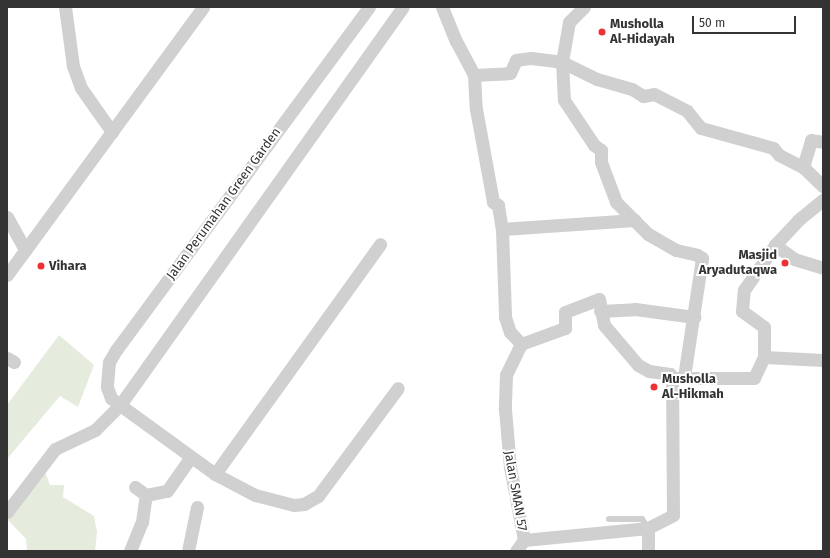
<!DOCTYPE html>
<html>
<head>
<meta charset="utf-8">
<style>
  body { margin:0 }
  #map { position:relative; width:830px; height:558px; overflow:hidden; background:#fff; font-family:"Fira Sans",sans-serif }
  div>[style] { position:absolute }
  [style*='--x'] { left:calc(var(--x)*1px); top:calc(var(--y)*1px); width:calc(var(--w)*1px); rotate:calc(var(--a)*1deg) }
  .green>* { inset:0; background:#e5ecde }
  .lane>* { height:6px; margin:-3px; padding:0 3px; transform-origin:3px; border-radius:3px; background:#d0d0d0 }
  .street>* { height:13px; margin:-6.5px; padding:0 6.5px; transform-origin:6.5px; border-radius:6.5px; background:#d0d0d0 }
  .dots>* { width:11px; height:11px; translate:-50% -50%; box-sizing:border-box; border:2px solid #fff; border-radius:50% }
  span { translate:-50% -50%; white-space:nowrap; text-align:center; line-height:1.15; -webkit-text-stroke:4px #fff; paint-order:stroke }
  .poi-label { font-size:13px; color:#333; font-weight:700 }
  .left { translate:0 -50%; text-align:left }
  .right { translate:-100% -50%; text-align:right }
  .street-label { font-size:13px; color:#333 }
  .frame { position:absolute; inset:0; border:8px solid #333; pointer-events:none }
  .scale { position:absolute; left:692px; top:16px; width:104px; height:18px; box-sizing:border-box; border:2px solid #333; border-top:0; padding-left:5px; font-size:12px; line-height:14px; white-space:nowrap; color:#333; -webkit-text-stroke:3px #fff; paint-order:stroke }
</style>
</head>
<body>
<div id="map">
  <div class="green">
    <div style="clip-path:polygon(59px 335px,94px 365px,78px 407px,60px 396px,7px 459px,7px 405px)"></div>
    <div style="clip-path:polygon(44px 469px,50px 485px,64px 485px,63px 497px,94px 516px,97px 532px,95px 551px,23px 551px,27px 550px,26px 539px,8px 520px)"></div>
  </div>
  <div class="lane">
    <div style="--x:609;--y:519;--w:33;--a:0"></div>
    <div style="--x:642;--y:519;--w:11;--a:56"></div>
  </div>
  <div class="street">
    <div style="--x:65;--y:7;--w:60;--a:82.3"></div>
    <div style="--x:73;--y:66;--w:23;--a:70"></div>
    <div style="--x:81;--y:88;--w:54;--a:54.8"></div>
    <div style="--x:369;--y:7;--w:426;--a:126.4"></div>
    <div style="--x:116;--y:350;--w:14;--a:120"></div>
    <div style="--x:109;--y:362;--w:25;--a:95"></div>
    <div style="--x:107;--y:387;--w:12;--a:70"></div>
    <div style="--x:111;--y:398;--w:11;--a:38"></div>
    <div style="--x:120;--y:405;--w:117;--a:36"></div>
    <div style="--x:215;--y:474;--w:45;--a:27.7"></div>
    <div style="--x:255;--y:495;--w:40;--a:14.4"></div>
    <div style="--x:294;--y:505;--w:10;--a:-6"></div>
    <div style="--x:304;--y:504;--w:16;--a:-30"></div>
    <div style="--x:318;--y:496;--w:134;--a:-53.5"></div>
    <div style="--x:442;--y:7;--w:37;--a:68"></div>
    <div style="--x:456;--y:41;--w:38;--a:62"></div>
    <div style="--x:474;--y:75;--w:34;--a:87"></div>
    <div style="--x:476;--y:109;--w:95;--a:79.6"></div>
    <div style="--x:493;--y:202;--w:6;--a:31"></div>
    <div style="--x:498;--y:205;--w:24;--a:81"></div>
    <div style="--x:502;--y:229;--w:88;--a:88"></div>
    <div style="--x:505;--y:317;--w:16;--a:72"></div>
    <div style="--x:510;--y:332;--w:16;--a:47"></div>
    <div style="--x:584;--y:7;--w:21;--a:135"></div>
    <div style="--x:569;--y:22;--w:41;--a:99.9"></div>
    <div style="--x:562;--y:62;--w:39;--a:26"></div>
    <div style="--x:597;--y:79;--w:36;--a:16"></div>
    <div style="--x:632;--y:89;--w:13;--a:32"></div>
    <div style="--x:643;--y:96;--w:11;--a:-10"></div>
    <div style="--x:654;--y:94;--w:37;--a:27"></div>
    <div style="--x:687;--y:111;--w:22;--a:51"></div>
    <div style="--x:701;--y:128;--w:75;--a:15.5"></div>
    <div style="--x:773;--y:148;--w:9;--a:49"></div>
    <div style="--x:779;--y:155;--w:27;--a:27"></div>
    <div style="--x:803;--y:167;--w:28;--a:44"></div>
    <div style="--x:474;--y:75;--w:36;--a:-3"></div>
    <div style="--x:510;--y:73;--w:14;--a:-65"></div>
    <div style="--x:516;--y:60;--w:15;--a:-8"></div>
    <div style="--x:531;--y:58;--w:31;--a:7"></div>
    <div style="--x:562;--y:62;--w:38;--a:87"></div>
    <div style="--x:564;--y:100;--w:54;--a:56.3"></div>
    <div style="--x:594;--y:145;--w:9;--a:36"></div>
    <div style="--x:601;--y:150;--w:12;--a:90"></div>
    <div style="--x:601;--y:162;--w:43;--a:69.4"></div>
    <div style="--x:616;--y:202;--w:45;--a:45"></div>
    <div style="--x:648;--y:234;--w:32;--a:30"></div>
    <div style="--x:676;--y:250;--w:22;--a:13"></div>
    <div style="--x:697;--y:255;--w:6;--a:31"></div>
    <div style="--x:702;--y:258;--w:120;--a:98.6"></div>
    <div style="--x:803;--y:167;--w:28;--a:-73"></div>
    <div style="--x:811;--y:140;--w:12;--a:9"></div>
    <div style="--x:7;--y:217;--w:38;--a:61"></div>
    <div style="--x:502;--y:229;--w:133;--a:-3.9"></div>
    <div style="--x:775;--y:245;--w:24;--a:36"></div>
    <div style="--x:794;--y:259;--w:30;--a:17"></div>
    <div style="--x:7;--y:275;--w:332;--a:-53.8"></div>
    <div style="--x:600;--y:311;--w:35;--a:-3"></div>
    <div style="--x:635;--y:309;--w:60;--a:7.7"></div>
    <div style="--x:521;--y:344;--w:47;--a:-20"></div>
    <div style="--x:565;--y:328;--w:16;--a:-90"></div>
    <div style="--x:565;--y:312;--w:36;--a:-21"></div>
    <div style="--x:599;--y:299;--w:26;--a:79"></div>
    <div style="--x:604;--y:325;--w:52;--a:49.6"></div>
    <div style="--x:638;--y:365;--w:13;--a:29"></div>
    <div style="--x:649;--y:371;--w:21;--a:8"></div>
    <div style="--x:670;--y:374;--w:4;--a:63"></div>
    <div style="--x:521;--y:344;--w:34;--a:116"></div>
    <div style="--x:506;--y:375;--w:34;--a:92"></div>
    <div style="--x:505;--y:409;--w:58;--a:85.1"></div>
    <div style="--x:510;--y:467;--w:74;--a:79.1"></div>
    <div style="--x:764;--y:357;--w:59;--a:2.9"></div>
    <div style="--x:7;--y:358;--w:8;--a:30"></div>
    <div style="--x:672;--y:378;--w:82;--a:0"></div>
    <div style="--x:754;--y:378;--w:23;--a:-65"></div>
    <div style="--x:764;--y:357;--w:30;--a:-90"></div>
    <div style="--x:764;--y:327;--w:27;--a:-144"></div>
    <div style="--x:742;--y:311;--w:21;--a:-85"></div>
    <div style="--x:744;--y:290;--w:55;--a:-55.4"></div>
    <div style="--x:775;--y:245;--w:34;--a:-47"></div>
    <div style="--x:798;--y:220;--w:32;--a:-39"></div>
    <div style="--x:215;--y:474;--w:283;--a:-54.3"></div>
    <div style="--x:135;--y:487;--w:14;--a:36"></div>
    <div style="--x:146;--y:495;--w:21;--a:-11"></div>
    <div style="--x:167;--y:491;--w:40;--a:-55.1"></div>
    <div style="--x:7;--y:512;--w:79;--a:-52.7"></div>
    <div style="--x:55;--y:449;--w:44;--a:-25.4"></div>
    <div style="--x:95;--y:430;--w:35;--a:-45"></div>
    <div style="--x:120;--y:405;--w:488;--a:-54.6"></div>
    <div style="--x:524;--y:540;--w:125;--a:-5.5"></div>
    <div style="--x:648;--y:528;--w:28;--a:-27"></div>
    <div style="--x:673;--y:515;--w:137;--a:-90.4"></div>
    <div style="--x:130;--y:551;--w:31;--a:-68"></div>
    <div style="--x:142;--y:522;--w:27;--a:-82"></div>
    <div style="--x:188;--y:551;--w:45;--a:-78.4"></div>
    <div style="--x:516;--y:551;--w:14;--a:-54"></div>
    <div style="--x:648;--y:551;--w:23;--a:-90"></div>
  </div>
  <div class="dots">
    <div style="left:602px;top:32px;background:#ed3133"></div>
    <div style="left:785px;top:263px;background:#ed3133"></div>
    <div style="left:41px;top:266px;background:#ed3133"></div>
    <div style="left:654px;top:387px;background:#ed3133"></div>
  </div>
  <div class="poi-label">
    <span class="left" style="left:610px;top:32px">Musholla<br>Al-Hidayah</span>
    <span class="right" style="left:777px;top:263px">Masjid<br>Aryadutaqwa</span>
    <span class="left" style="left:49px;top:266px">Vihara</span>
    <span class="left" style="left:662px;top:387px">Musholla<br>Al-Hikmah</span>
  </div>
  <div class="street-label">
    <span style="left:224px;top:204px;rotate:-54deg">Jalan Perumahan Green Garden</span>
    <span style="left:515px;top:491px;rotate:80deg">Jalan SMAN 57</span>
  </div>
  <div class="frame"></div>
  <div class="scale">50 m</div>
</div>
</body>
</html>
